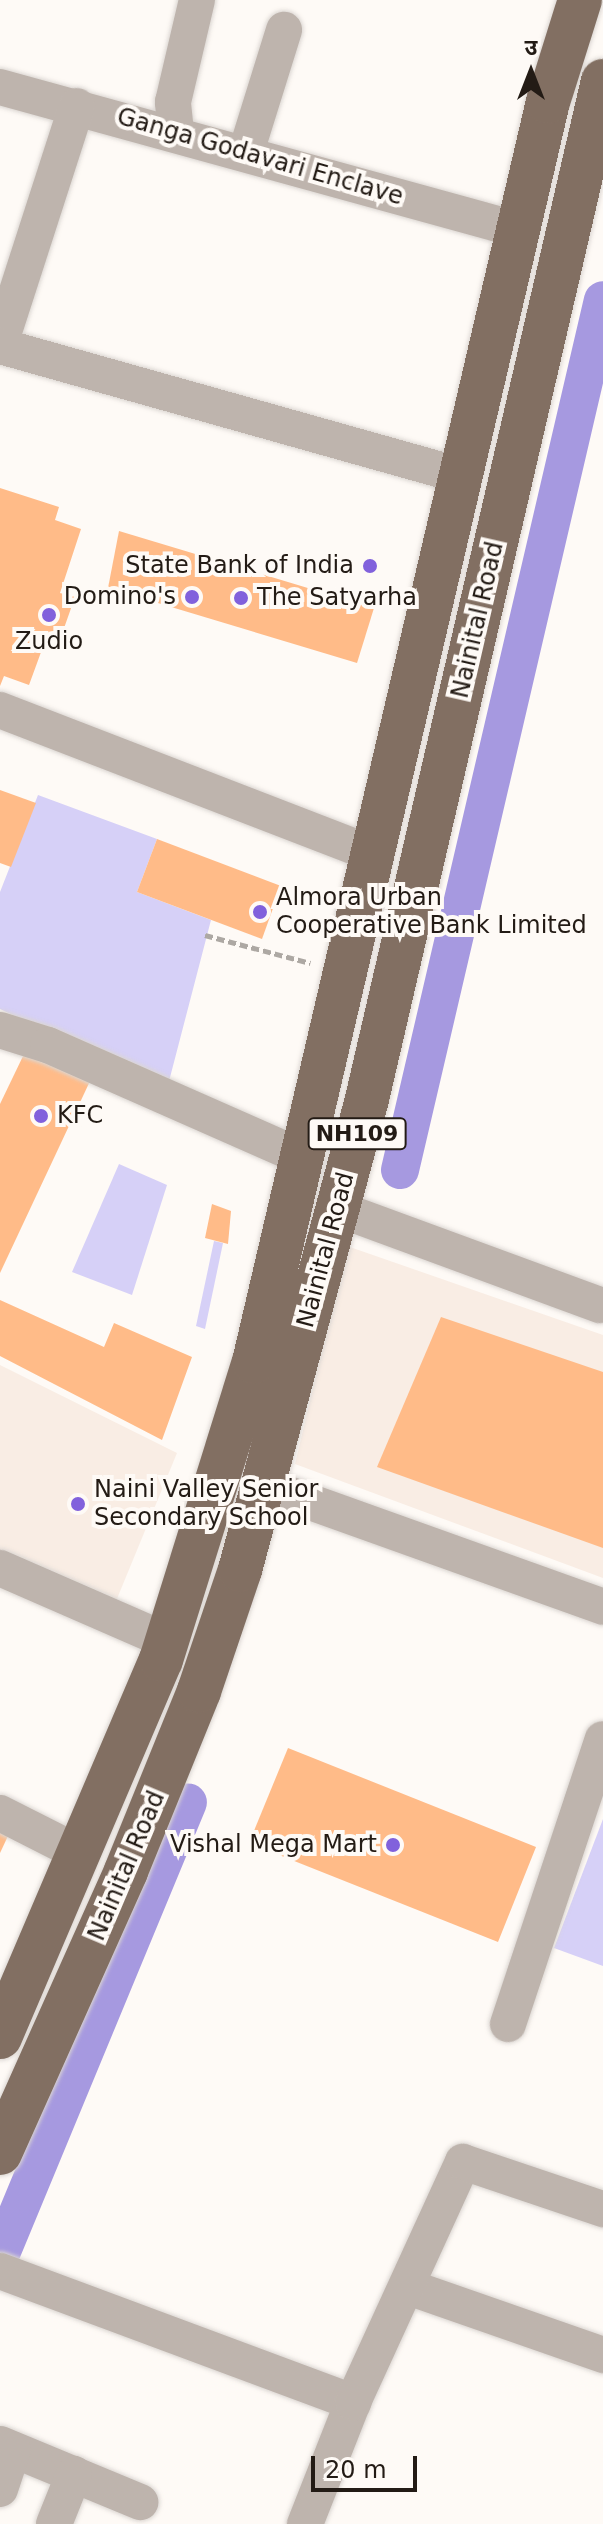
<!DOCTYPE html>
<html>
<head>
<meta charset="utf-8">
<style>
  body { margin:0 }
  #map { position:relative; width:603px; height:2524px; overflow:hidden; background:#fefaf6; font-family:"DejaVu Sans","Noto Sans Devanagari",sans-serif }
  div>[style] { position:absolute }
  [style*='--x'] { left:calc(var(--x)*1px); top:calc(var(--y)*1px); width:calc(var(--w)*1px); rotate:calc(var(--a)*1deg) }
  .built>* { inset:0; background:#f9ede4 }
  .green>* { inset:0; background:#d6d0f7 }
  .canal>* { height:38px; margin:-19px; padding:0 19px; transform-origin:19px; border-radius:19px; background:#a699e0 }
  .building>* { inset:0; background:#fb8 }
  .path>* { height:5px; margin-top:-2.5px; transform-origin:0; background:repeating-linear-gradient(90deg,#ada8a3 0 8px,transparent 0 12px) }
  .roads { filter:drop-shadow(0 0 2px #dbd6d2) drop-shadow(0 0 2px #dbd6d2) }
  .minor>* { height:36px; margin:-18px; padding:0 18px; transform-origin:18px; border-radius:18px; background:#beb4ad }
  .trunk>* { height:44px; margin:-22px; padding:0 22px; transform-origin:22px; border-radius:22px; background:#826f62 }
  .dots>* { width:22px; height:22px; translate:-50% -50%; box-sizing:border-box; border:4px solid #fefaf6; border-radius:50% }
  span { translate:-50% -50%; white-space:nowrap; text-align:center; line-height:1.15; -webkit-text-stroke:8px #fefaf6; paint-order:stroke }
  .shield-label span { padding:2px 6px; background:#fefaf6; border:2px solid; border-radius:6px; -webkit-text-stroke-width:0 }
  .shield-label { font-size:22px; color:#231b15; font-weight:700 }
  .street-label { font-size:24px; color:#231b15 }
  .poi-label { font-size:24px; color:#231b15 }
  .right { translate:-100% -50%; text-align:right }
  .left { translate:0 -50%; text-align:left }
  .north { position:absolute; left:491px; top:32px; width:80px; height:80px; -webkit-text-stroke:6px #fefaf6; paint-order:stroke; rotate:0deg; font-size:22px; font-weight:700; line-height:32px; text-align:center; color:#231b15 }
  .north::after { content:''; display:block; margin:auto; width:28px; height:36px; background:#231b15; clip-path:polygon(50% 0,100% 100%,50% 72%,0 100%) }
  .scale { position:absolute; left:311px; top:2456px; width:106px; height:36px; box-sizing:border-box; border:4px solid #231b15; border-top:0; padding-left:10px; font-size:24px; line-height:28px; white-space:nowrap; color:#231b15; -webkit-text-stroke:6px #fefaf6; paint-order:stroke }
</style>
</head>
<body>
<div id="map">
  <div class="built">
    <div style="clip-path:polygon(347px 1246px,603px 1335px,603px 1578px,295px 1464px)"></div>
    <div style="clip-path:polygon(0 1365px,177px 1453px,114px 1606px,0 1554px)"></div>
  </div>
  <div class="green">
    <div style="clip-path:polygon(38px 795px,157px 839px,137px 892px,211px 920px,167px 1089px,0 1009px,0 892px)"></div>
    <div style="clip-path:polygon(119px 1164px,167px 1185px,132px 1295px,72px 1272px)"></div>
    <div style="clip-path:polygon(214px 1241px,223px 1243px,205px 1329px,196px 1326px)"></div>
    <div style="clip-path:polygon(603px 1819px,603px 1966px,554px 1948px)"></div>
  </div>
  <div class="canal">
    <div style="--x:400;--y:1170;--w:893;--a:-76.87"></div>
    <div style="--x:0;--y:2256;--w:491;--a:-67.5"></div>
  </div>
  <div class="building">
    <div style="clip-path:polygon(0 488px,59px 507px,55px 520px,81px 529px,60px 593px,75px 597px,57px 648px,44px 644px,29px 685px,4px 676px,0 686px)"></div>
    <div style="clip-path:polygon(119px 531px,374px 608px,357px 663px,108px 588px)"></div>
    <div style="clip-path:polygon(0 790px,36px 803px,11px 867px,0 863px)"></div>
    <div style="clip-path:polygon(157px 839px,281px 886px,262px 939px,137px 892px)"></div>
    <div style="clip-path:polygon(25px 1052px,91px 1079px,0 1273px,0 1104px)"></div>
    <div style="clip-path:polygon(212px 1204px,231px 1211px,228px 1244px,205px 1238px)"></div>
    <div style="clip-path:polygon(0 1300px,104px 1347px,114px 1323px,192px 1357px,162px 1440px,0 1356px)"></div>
    <div style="clip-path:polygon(441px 1317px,603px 1372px,603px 1548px,377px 1467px)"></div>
    <div style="clip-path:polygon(288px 1748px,536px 1847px,498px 1942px,249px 1843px)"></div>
    <div style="clip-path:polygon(0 1833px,8px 1836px,0 1853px)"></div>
  </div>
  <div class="path">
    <div style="--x:205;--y:935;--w:109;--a:14.9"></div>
  </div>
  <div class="roads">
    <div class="minor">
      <div style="--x:0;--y:87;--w:538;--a:15.4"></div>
      <div style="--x:176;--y:132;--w:30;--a:-96"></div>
      <div style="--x:173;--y:102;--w:105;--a:-76.8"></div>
      <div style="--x:246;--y:152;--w:128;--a:-72.7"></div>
      <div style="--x:0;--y:344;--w:250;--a:-72.1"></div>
      <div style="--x:0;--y:346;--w:479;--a:15.7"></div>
      <div style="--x:0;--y:710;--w:400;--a:21.1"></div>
      <div style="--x:0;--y:1030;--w:50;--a:17.4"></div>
      <div style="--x:48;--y:1045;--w:280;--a:23.8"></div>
      <div style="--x:336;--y:1208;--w:281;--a:20.2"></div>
      <div style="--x:263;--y:1485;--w:361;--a:19.7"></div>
      <div style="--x:0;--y:1568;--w:182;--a:23.6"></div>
      <div style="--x:0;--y:1813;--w:86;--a:26.9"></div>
      <div style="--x:508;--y:2024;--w:300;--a:-71.6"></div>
      <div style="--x:0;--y:2271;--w:377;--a:20.4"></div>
      <div style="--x:408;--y:2287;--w:207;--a:19.2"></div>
      <div style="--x:0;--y:2444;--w:152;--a:22.5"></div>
      <div style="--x:0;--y:2489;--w:41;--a:-71.6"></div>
      <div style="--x:54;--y:2524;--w:54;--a:-68.2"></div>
      <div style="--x:305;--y:2524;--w:131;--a:-68.5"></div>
      <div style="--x:353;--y:2402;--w:264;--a:-65.4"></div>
      <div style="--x:463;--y:2162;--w:148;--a:18.6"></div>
    </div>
    <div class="trunk">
      <div style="--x:0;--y:2037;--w:410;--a:-66.9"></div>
      <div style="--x:161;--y:1660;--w:312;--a:-72.7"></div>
      <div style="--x:254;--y:1362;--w:1294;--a:-76.87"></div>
      <div style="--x:548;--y:102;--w:107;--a:-72.6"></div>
      <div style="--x:0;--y:2153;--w:309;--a:-65.9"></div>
      <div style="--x:126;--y:1871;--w:194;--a:-67.9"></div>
      <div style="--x:199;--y:1691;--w:128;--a:-71.3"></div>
      <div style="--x:240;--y:1570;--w:488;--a:-74.9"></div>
      <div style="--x:367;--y:1099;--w:1045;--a:-76.95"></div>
    </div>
  </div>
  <div class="dots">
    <div style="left:370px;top:566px;background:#8161dc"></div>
    <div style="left:192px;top:597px;background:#8161dc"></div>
    <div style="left:241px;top:598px;background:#8161dc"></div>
    <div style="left:49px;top:615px;background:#8161dc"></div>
    <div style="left:260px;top:912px;background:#8161dc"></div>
    <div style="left:41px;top:1116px;background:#8161dc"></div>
    <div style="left:78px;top:1504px;background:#8161dc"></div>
    <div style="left:393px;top:1845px;background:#8161dc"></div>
  </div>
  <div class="shield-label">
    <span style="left:357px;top:1134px">NH109</span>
  </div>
  <div class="street-label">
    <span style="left:260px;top:157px;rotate:16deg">Ganga Godavari Enclave</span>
    <span style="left:478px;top:620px;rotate:-77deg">Nainital Road</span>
    <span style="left:326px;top:1250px;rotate:-75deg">Nainital Road</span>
    <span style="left:127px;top:1866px;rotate:-67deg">Nainital Road</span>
  </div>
  <div class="poi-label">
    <span class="right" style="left:354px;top:566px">State Bank of India</span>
    <span class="right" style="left:176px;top:597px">Domino's</span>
    <span class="left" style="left:257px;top:598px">The Satyarha</span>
    <span style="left:49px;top:642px">Zudio</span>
    <span class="left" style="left:276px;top:912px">Almora Urban<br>Cooperative Bank Limited</span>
    <span class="left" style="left:57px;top:1116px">KFC</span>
    <span class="left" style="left:94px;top:1504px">Naini Valley Senior<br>Secondary School</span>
    <span class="right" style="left:377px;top:1845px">Vishal Mega Mart</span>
  </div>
  <div class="north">उ</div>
  <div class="scale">20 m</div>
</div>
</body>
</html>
